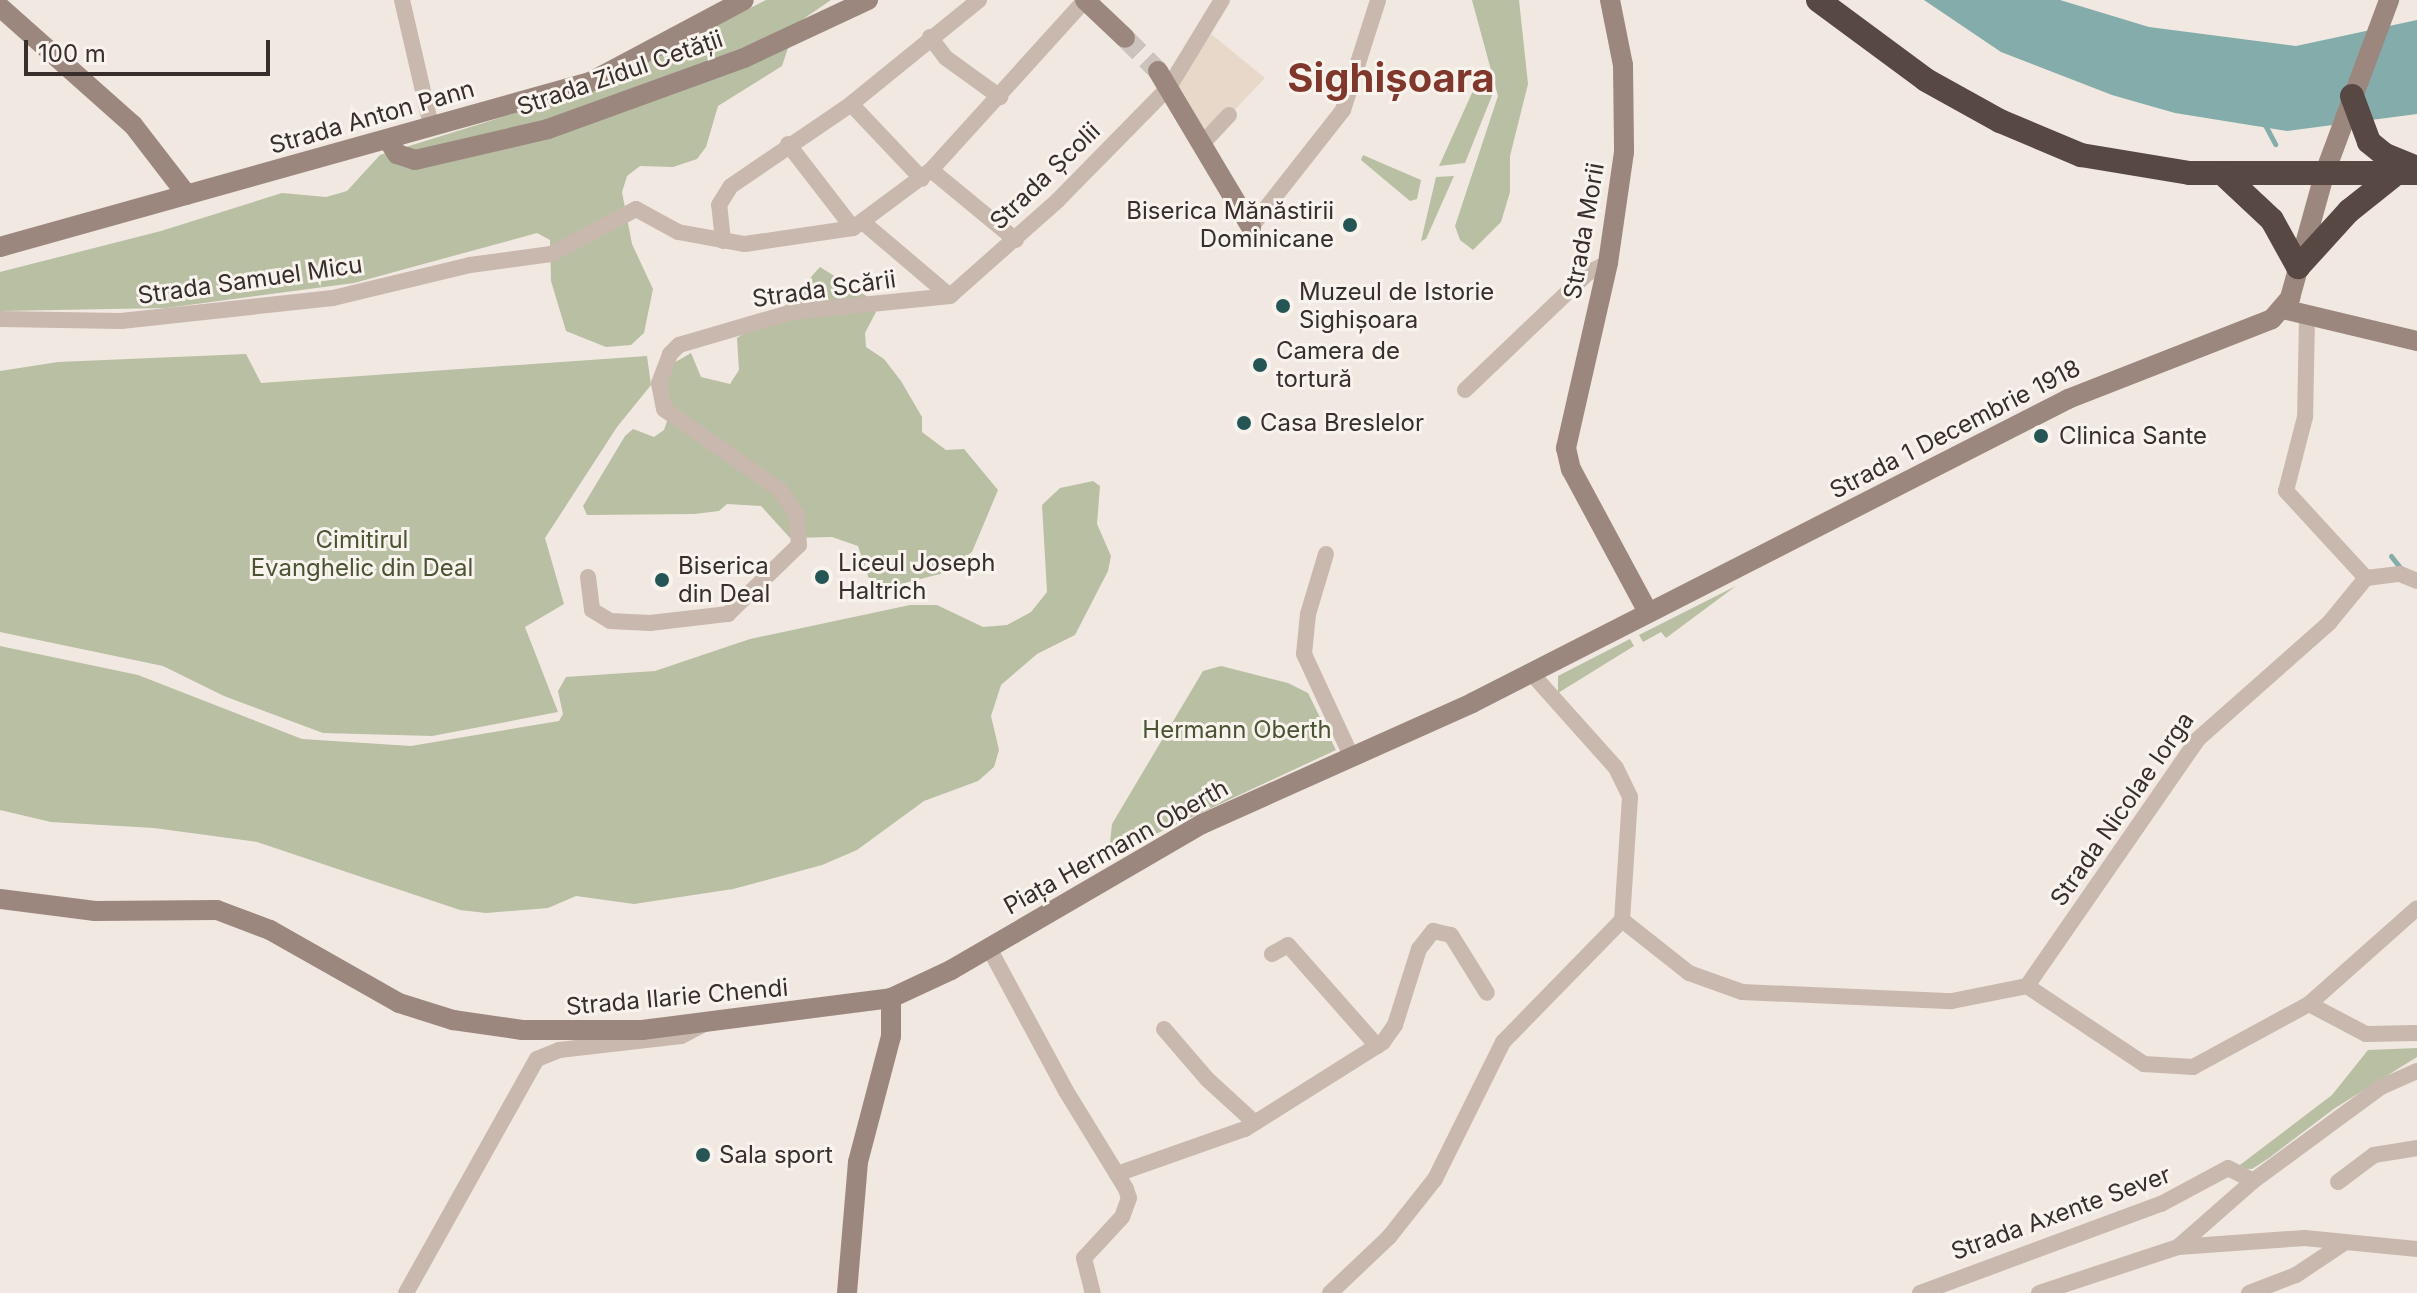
<!DOCTYPE html>
<html>
<head>
<meta charset="utf-8">
<style>
  body { margin:0 }
  #map { position:relative; width:2417px; height:1293px; overflow:hidden; background:#f1e8e1; font-family:Inter,sans-serif }
  div>[style] { position:absolute }
  [style*='--x'] { left:calc(var(--x)*1px); top:calc(var(--y)*1px); width:calc(var(--w)*1px); rotate:calc(var(--a)*1deg) }
  .green>* { inset:0; background:#b8bfa2 }
  .plaza>* { inset:0; background:#e8d8ca }
  .water>* { inset:0; background:#83acaa }
  .stream>* { height:5px; margin:-2.5px; padding:0 2.5px; transform-origin:2.5px; border-radius:2.5px; background:#83acaa }
  .secondary-tunnel>* { height:20px; margin-top:-10px; transform-origin:0; background:repeating-linear-gradient(90deg,#ccc3bd 0 20px,transparent 0 30px) }
  .street>* { height:16px; margin:-8px; padding:0 8px; transform-origin:8px; border-radius:8px; background:#c9b8ae }
  .secondary>* { height:20px; margin:-10px; padding:0 10px; transform-origin:10px; border-radius:10px; background:#9c877f }
  .highway>* { height:24px; margin:-12px; padding:0 12px; transform-origin:12px; border-radius:12px; background:#584844 }
  .dots>* { width:22px; height:22px; translate:-50% -50%; box-sizing:border-box; border:4px solid #f9f3ee; border-radius:50% }
  span { translate:-50% -50%; white-space:nowrap; text-align:center; line-height:1.15; -webkit-text-stroke:6px #f9f3ee; paint-order:stroke }
  .street-label { font-size:24px; color:#382e2c }
  .poi-label { font-size:24px; color:#382e2c }
  .right { translate:-100% -50%; text-align:right }
  .left { translate:0 -50%; text-align:left }
  .park-label { font-size:24px; color:#4b5432 }
  .town-label { font-size:40px; color:#80382c; font-weight:700 }
  .scale { position:absolute; left:24px; top:40px; width:246px; height:36px; box-sizing:border-box; border:4px solid #382e2c; border-top:0; padding-left:10px; font-size:24px; line-height:28px; white-space:nowrap; color:#382e2c; -webkit-text-stroke:6px #f9f3ee; paint-order:stroke }
</style>
</head>
<body>
<div id="map">
  <div class="green">
    <div style="clip-path:polygon(766px 0,831px 0,796px 24px,782px 66px,718px 106px,706px 147px,697px 159px,673px 167px,640px 166px,627px 176px,622px 192px,632px 244px,653px 289px,644px 333px,631px 345px,606px 347px,566px 331px,551px 281px,550px 240px,537px 233px,354px 283px,166px 308px,0 311px,0 272px,161px 231px,282px 193px,326px 197px,347px 191px,380px 155px,587px 91px)"></div>
    <div style="clip-path:polygon(1472px 0,1519px 0,1528px 84px,1510px 156px,1510px 192px,1501px 222px,1473px 250px,1460px 240px,1455px 226px,1498px 96px)"></div>
    <div style="clip-path:polygon(1481px 73px,1493px 93px,1465px 163px,1439px 166px)"></div>
    <div style="clip-path:polygon(1363px 155px,1421px 180px,1417px 199px,1410px 201px,1361px 160px)"></div>
    <div style="clip-path:polygon(1454px 176px,1426px 239px,1421px 241px,1436px 177px)"></div>
    <div style="clip-path:polygon(820px 267px,868px 297px,876px 312px,865px 333px,866px 347px,884px 359px,901px 381px,922px 417px,922px 432px,946px 450px,964px 449px,998px 490px,972px 552px,940px 574px,873px 591px,858px 546px,832px 537px,790px 538px,761px 506px,727px 504px,719px 511px,694px 514px,587px 515px,583px 506px,625px 436px,633px 429px,654px 437px,664px 430px,672px 407px,664px 392px,672px 364px,691px 353px,701px 377px,730px 384px,739px 370px,737px 338px,784px 307px)"></div>
    <div style="clip-path:polygon(246px 354px,261px 383px,647px 356px,651px 385px,617px 427px,545px 538px,564px 604px,525px 627px,558px 712px,432px 736px,323px 733px,224px 696px,163px 666px,0 632px,0 371px,58px 362px)"></div>
    <div style="clip-path:polygon(1093px 481px,1100px 486px,1097px 524px,1111px 556px,1108px 571px,1075px 635px,1037px 654px,1001px 685px,991px 716px,999px 750px,994px 767px,978px 781px,924px 801px,857px 850px,822px 865px,733px 889px,634px 904px,576px 896px,548px 908px,486px 913px,460px 910px,257px 842px,154px 828px,51px 822px,0 810px,0 646px,138px 675px,302px 739px,411px 746px,559px 721px,563px 714px,558px 691px,566px 677px,655px 671px,750px 639px,910px 605px,937px 605px,983px 627px,1007px 625px,1031px 612px,1047px 592px,1042px 505px,1060px 488px)"></div>
    <div style="clip-path:polygon(1736px 586px,1666px 638px,1661px 632px,1643px 642px,1639px 635px)"></div>
    <div style="clip-path:polygon(1630px 639px,1634px 646px,1558px 693px,1558px 676px)"></div>
    <div style="clip-path:polygon(1221px 666px,1288px 683px,1308px 693px,1336px 750px,1115px 853px,1110px 843px,1112px 824px,1203px 671px)"></div>
    <div style="clip-path:polygon(2417px 1048px,2417px 1057px,2335px 1108px,2269px 1158px,2252px 1169px,2236px 1168px,2332px 1095px,2368px 1050px)"></div>
  </div>
  <div class="plaza">
    <div style="clip-path:polygon(1205px 29px,1265px 78px,1201px 145px,1169px 87px)"></div>
  </div>
  <div class="water">
    <div style="clip-path:polygon(1924px 0,2060px 0,2149px 27px,2296px 46px,2417px 20px,2417px 114px,2287px 131px,2175px 113px,2112px 95px,2001px 52px)"></div>
  </div>
  <div class="stream">
    <div style="--x:2264;--y:123;--w:24;--a:62"></div>
    <div style="--x:2391;--y:556;--w:16;--a:52"></div>
  </div>
  <div class="secondary-tunnel">
    <div style="--x:1125;--y:38;--w:47;--a:45"></div>
  </div>
  <div class="street">
    <div style="--x:402;--y:0;--w:129;--a:77"></div>
    <div style="--x:930;--y:37;--w:26;--a:53"></div>
    <div style="--x:946;--y:58;--w:67;--a:35.8"></div>
    <div style="--x:851;--y:104;--w:103;--a:46.6"></div>
    <div style="--x:788;--y:144;--w:106;--a:52.3"></div>
    <div style="--x:1201;--y:145;--w:41;--a:-47"></div>
    <div style="--x:931;--y:170;--w:110;--a:39.5"></div>
    <div style="--x:865;--y:224;--w:111;--a:40.3"></div>
    <div style="--x:1251;--y:227;--w:149;--a:-51.8"></div>
    <div style="--x:1343;--y:110;--w:115;--a:-72.3"></div>
    <div style="--x:723;--y:241;--w:36;--a:-96"></div>
    <div style="--x:719;--y:205;--w:22;--a:-58"></div>
    <div style="--x:731;--y:186;--w:145;--a:-34.3"></div>
    <div style="--x:851;--y:104;--w:165;--a:-39.1"></div>
    <div style="--x:950;--y:296;--w:144;--a:-41.6"></div>
    <div style="--x:1058;--y:200;--w:158;--a:-45.5"></div>
    <div style="--x:1169;--y:87;--w:102;--a:-58.7"></div>
    <div style="--x:2307;--y:317;--w:100;--a:91.1"></div>
    <div style="--x:2305;--y:417;--w:76;--a:104.4"></div>
    <div style="--x:2286;--y:491;--w:118;--a:47.4"></div>
    <div style="--x:0;--y:319;--w:121;--a:0.9"></div>
    <div style="--x:121;--y:321;--w:213;--a:-6.2"></div>
    <div style="--x:333;--y:298;--w:141;--a:-13.5"></div>
    <div style="--x:470;--y:265;--w:82;--a:-7.7"></div>
    <div style="--x:551;--y:254;--w:96;--a:-27.9"></div>
    <div style="--x:636;--y:209;--w:48;--a:28.7"></div>
    <div style="--x:678;--y:232;--w:68;--a:10.2"></div>
    <div style="--x:745;--y:244;--w:109;--a:-8.4"></div>
    <div style="--x:853;--y:228;--w:97;--a:-36.6"></div>
    <div style="--x:931;--y:170;--w:229;--a:-47.8"></div>
    <div style="--x:1465;--y:390;--w:170;--a:-43.6"></div>
    <div style="--x:1588;--y:273;--w:22;--a:-27"></div>
    <div style="--x:1326;--y:554;--w:63;--a:106.7"></div>
    <div style="--x:1308;--y:614;--w:40;--a:95.7"></div>
    <div style="--x:1304;--y:654;--w:115;--a:65.2"></div>
    <div style="--x:588;--y:577;--w:33;--a:83"></div>
    <div style="--x:592;--y:610;--w:21;--a:31"></div>
    <div style="--x:610;--y:621;--w:40;--a:2.9"></div>
    <div style="--x:650;--y:623;--w:79;--a:-6.6"></div>
    <div style="--x:728;--y:614;--w:99;--a:-44.2"></div>
    <div style="--x:799;--y:545;--w:32;--a:-95"></div>
    <div style="--x:796;--y:513;--w:28;--a:-125"></div>
    <div style="--x:780;--y:490;--w:141;--a:-145.1"></div>
    <div style="--x:664;--y:409;--w:26;--a:-101"></div>
    <div style="--x:659;--y:383;--w:31;--a:-69"></div>
    <div style="--x:670;--y:354;--w:13;--a:-45"></div>
    <div style="--x:679;--y:345;--w:118;--a:-16.3"></div>
    <div style="--x:792;--y:312;--w:159;--a:-5.8"></div>
    <div style="--x:2366;--y:578;--w:34;--a:-7"></div>
    <div style="--x:2400;--y:574;--w:18;--a:22"></div>
    <div style="--x:1532;--y:674;--w:126;--a:48.2"></div>
    <div style="--x:1616;--y:768;--w:32;--a:64"></div>
    <div style="--x:1630;--y:797;--w:123;--a:93.7"></div>
    <div style="--x:1622;--y:920;--w:85;--a:38.3"></div>
    <div style="--x:1689;--y:973;--w:56;--a:19.7"></div>
    <div style="--x:1742;--y:992;--w:210;--a:2.5"></div>
    <div style="--x:1952;--y:1001;--w:76;--a:-11.3"></div>
    <div style="--x:989;--y:948;--w:162;--a:61.7"></div>
    <div style="--x:1066;--y:1091;--w:115;--a:58.5"></div>
    <div style="--x:1126;--y:1189;--w:9;--a:72"></div>
    <div style="--x:1129;--y:1198;--w:20;--a:110"></div>
    <div style="--x:1122;--y:1217;--w:56;--a:132.8"></div>
    <div style="--x:1084;--y:1258;--w:36;--a:76"></div>
    <div style="--x:1272;--y:954;--w:18;--a:-29"></div>
    <div style="--x:1288;--y:945;--w:135;--a:48.6"></div>
    <div style="--x:2027;--y:986;--w:300;--a:-55.3"></div>
    <div style="--x:2198;--y:739;--w:175;--a:-41.5"></div>
    <div style="--x:2329;--y:623;--w:58;--a:-50.6"></div>
    <div style="--x:2027;--y:986;--w:141;--a:33.7"></div>
    <div style="--x:2144;--y:1064;--w:49;--a:3.5"></div>
    <div style="--x:2193;--y:1067;--w:132;--a:-28.5"></div>
    <div style="--x:2309;--y:1004;--w:144;--a:-41.6"></div>
    <div style="--x:2309;--y:1004;--w:64;--a:27.8"></div>
    <div style="--x:2366;--y:1034;--w:51;--a:-1.1"></div>
    <div style="--x:1164;--y:1029;--w:66;--a:49.3"></div>
    <div style="--x:1207;--y:1079;--w:65;--a:42.5"></div>
    <div style="--x:1117;--y:1174;--w:136;--a:-19.4"></div>
    <div style="--x:1245;--y:1129;--w:163;--a:-32.2"></div>
    <div style="--x:1383;--y:1042;--w:21;--a:-55"></div>
    <div style="--x:1395;--y:1025;--w:80;--a:-72.5"></div>
    <div style="--x:1419;--y:949;--w:23;--a:-52"></div>
    <div style="--x:1433;--y:931;--w:18;--a:13"></div>
    <div style="--x:1451;--y:935;--w:68;--a:58.2"></div>
    <div style="--x:2338;--y:1182;--w:45;--a:-36.9"></div>
    <div style="--x:2374;--y:1155;--w:44;--a:-9.2"></div>
    <div style="--x:2178;--y:1247;--w:100;--a:-41.3"></div>
    <div style="--x:2253;--y:1181;--w:159;--a:-36.3"></div>
    <div style="--x:2381;--y:1087;--w:39;--a:-24"></div>
    <div style="--x:406;--y:1293;--w:268;--a:-60.8"></div>
    <div style="--x:537;--y:1059;--w:24;--a:-22"></div>
    <div style="--x:559;--y:1050;--w:123;--a:-6.5"></div>
    <div style="--x:681;--y:1036;--w:27;--a:-27"></div>
    <div style="--x:1330;--y:1293;--w:81;--a:-43.5"></div>
    <div style="--x:1389;--y:1237;--w:74;--a:-51.6"></div>
    <div style="--x:1435;--y:1179;--w:153;--a:-63.6"></div>
    <div style="--x:1503;--y:1042;--w:170;--a:-45.7"></div>
    <div style="--x:1920;--y:1293;--w:257;--a:-20.3"></div>
    <div style="--x:2161;--y:1204;--w:76;--a:-28.2"></div>
    <div style="--x:2228;--y:1168;--w:28;--a:27"></div>
    <div style="--x:2039;--y:1293;--w:146;--a:-18.3"></div>
    <div style="--x:2178;--y:1247;--w:127;--a:-4.1"></div>
    <div style="--x:2305;--y:1238;--w:113;--a:5.6"></div>
    <div style="--x:2249;--y:1293;--w:50;--a:-21"></div>
    <div style="--x:2296;--y:1275;--w:58;--a:-33.7"></div>
  </div>
  <div class="secondary">
    <div style="--x:1085;--y:0;--w:55;--a:43.5"></div>
    <div style="--x:1610;--y:0;--w:66;--a:78.7"></div>
    <div style="--x:1623;--y:65;--w:87;--a:89.3"></div>
    <div style="--x:1624;--y:152;--w:112;--a:98.2"></div>
    <div style="--x:1608;--y:263;--w:190;--a:102.8"></div>
    <div style="--x:1566;--y:448;--w:22;--a:77"></div>
    <div style="--x:1571;--y:469;--w:162;--a:61.7"></div>
    <div style="--x:0;--y:7;--w:178;--a:41.6"></div>
    <div style="--x:133;--y:125;--w:88;--a:52.4"></div>
    <div style="--x:1158;--y:71;--w:182;--a:59.2"></div>
    <div style="--x:388;--y:140;--w:17;--a:57"></div>
    <div style="--x:397;--y:154;--w:19;--a:18"></div>
    <div style="--x:415;--y:160;--w:137;--a:-13.1"></div>
    <div style="--x:548;--y:129;--w:208;--a:-19.9"></div>
    <div style="--x:744;--y:58;--w:137;--a:-25.1"></div>
    <div style="--x:0;--y:247;--w:613;--a:-15.62"></div>
    <div style="--x:590;--y:82;--w:174;--a:-28"></div>
    <div style="--x:2283;--y:309;--w:138;--a:13.4"></div>
    <div style="--x:0;--y:899;--w:96;--a:7.2"></div>
    <div style="--x:95;--y:911;--w:122;--a:-0.5"></div>
    <div style="--x:217;--y:910;--w:57;--a:20.7"></div>
    <div style="--x:270;--y:930;--w:148;--a:29.5"></div>
    <div style="--x:399;--y:1003;--w:57;--a:17.5"></div>
    <div style="--x:453;--y:1020;--w:70;--a:8.2"></div>
    <div style="--x:522;--y:1030;--w:120;--a:0"></div>
    <div style="--x:642;--y:1030;--w:251;--a:-7.3"></div>
    <div style="--x:891;--y:998;--w:66;--a:-25"></div>
    <div style="--x:951;--y:970;--w:290;--a:-30.2"></div>
    <div style="--x:1202;--y:824;--w:296;--a:-24.1"></div>
    <div style="--x:1472;--y:703;--w:669;--a:-27.02"></div>
    <div style="--x:2068;--y:399;--w:219;--a:-21.4"></div>
    <div style="--x:2272;--y:319;--w:28;--a:-49"></div>
    <div style="--x:2290;--y:298;--w:128;--a:-74.5"></div>
    <div style="--x:2324;--y:175;--w:187;--a:-69.6"></div>
    <div style="--x:847;--y:1293;--w:131;--a:-85.2"></div>
    <div style="--x:858;--y:1162;--w:130;--a:-75.3"></div>
    <div style="--x:891;--y:1036;--w:38;--a:-90"></div>
  </div>
  <div class="highway">
    <div style="--x:1818;--y:0;--w:134;--a:36.5"></div>
    <div style="--x:1926;--y:80;--w:85;--a:29"></div>
    <div style="--x:2000;--y:121;--w:88;--a:22.8"></div>
    <div style="--x:2081;--y:155;--w:110;--a:9.4"></div>
    <div style="--x:2190;--y:173;--w:227;--a:0"></div>
    <div style="--x:2352;--y:96;--w:49;--a:69.7"></div>
    <div style="--x:2369;--y:142;--w:21;--a:39"></div>
    <div style="--x:2385;--y:155;--w:35;--a:22"></div>
    <div style="--x:2223;--y:174;--w:67;--a:43.2"></div>
    <div style="--x:2272;--y:220;--w:54;--a:61"></div>
    <div style="--x:2298;--y:267;--w:76;--a:-47.7"></div>
    <div style="--x:2349;--y:211;--w:56;--a:-38.5"></div>
  </div>
  <div class="dots">
    <div style="left:1350px;top:225px;background:#255655"></div>
    <div style="left:1283px;top:306px;background:#255655"></div>
    <div style="left:1260px;top:365px;background:#255655"></div>
    <div style="left:1244px;top:423px;background:#255655"></div>
    <div style="left:2041px;top:436px;background:#255655"></div>
    <div style="left:822px;top:577px;background:#255655"></div>
    <div style="left:662px;top:580px;background:#255655"></div>
    <div style="left:703px;top:1155px;background:#255655"></div>
  </div>
  <div class="street-label">
    <span style="left:620px;top:73px;rotate:-19deg">Strada Zidul Cetății</span>
    <span style="left:372px;top:117px;rotate:-16deg">Strada Anton Pann</span>
    <span style="left:1045px;top:176px;rotate:-44deg">Strada Școlii</span>
    <span style="left:1584px;top:231px;rotate:-80deg">Strada Morii</span>
    <span style="left:250px;top:280px;rotate:-8deg">Strada Samuel Micu</span>
    <span style="left:824px;top:289px;rotate:-8deg">Strada Scării</span>
    <span style="left:1955px;top:429px;rotate:-27deg">Strada 1 Decembrie 1918</span>
    <span style="left:2122px;top:809px;rotate:-55deg">Strada Nicolae Iorga</span>
    <span style="left:1116px;top:847px;rotate:-29deg">Piața Hermann Oberth</span>
    <span style="left:677px;top:997px;rotate:-5deg">Strada Ilarie Chendi</span>
    <span style="left:2061px;top:1213px;rotate:-20deg">Strada Axente Sever</span>
  </div>
  <div class="poi-label">
    <span class="right" style="left:1334px;top:225px">Biserica Mănăstirii<br>Dominicane</span>
    <span class="left" style="left:1299px;top:306px">Muzeul de Istorie<br>Sighișoara</span>
    <span class="left" style="left:1276px;top:365px">Camera de<br>tortură</span>
    <span class="left" style="left:1260px;top:423px">Casa Breslelor</span>
    <span class="left" style="left:2059px;top:436px">Clinica Sante</span>
    <span class="left" style="left:838px;top:577px">Liceul Joseph<br>Haltrich</span>
    <span class="left" style="left:678px;top:580px">Biserica<br>din Deal</span>
    <span class="left" style="left:719px;top:1155px">Sala sport</span>
  </div>
  <div class="park-label">
    <span style="left:362px;top:554px">Cimitirul<br>Evanghelic din Deal</span>
    <span style="left:1237px;top:730px">Hermann Oberth</span>
  </div>
  <div class="town-label">
    <span style="left:1391px;top:78px">Sighișoara</span>
  </div>
  <div class="scale">100 m</div>
</div>
</body>
</html>
